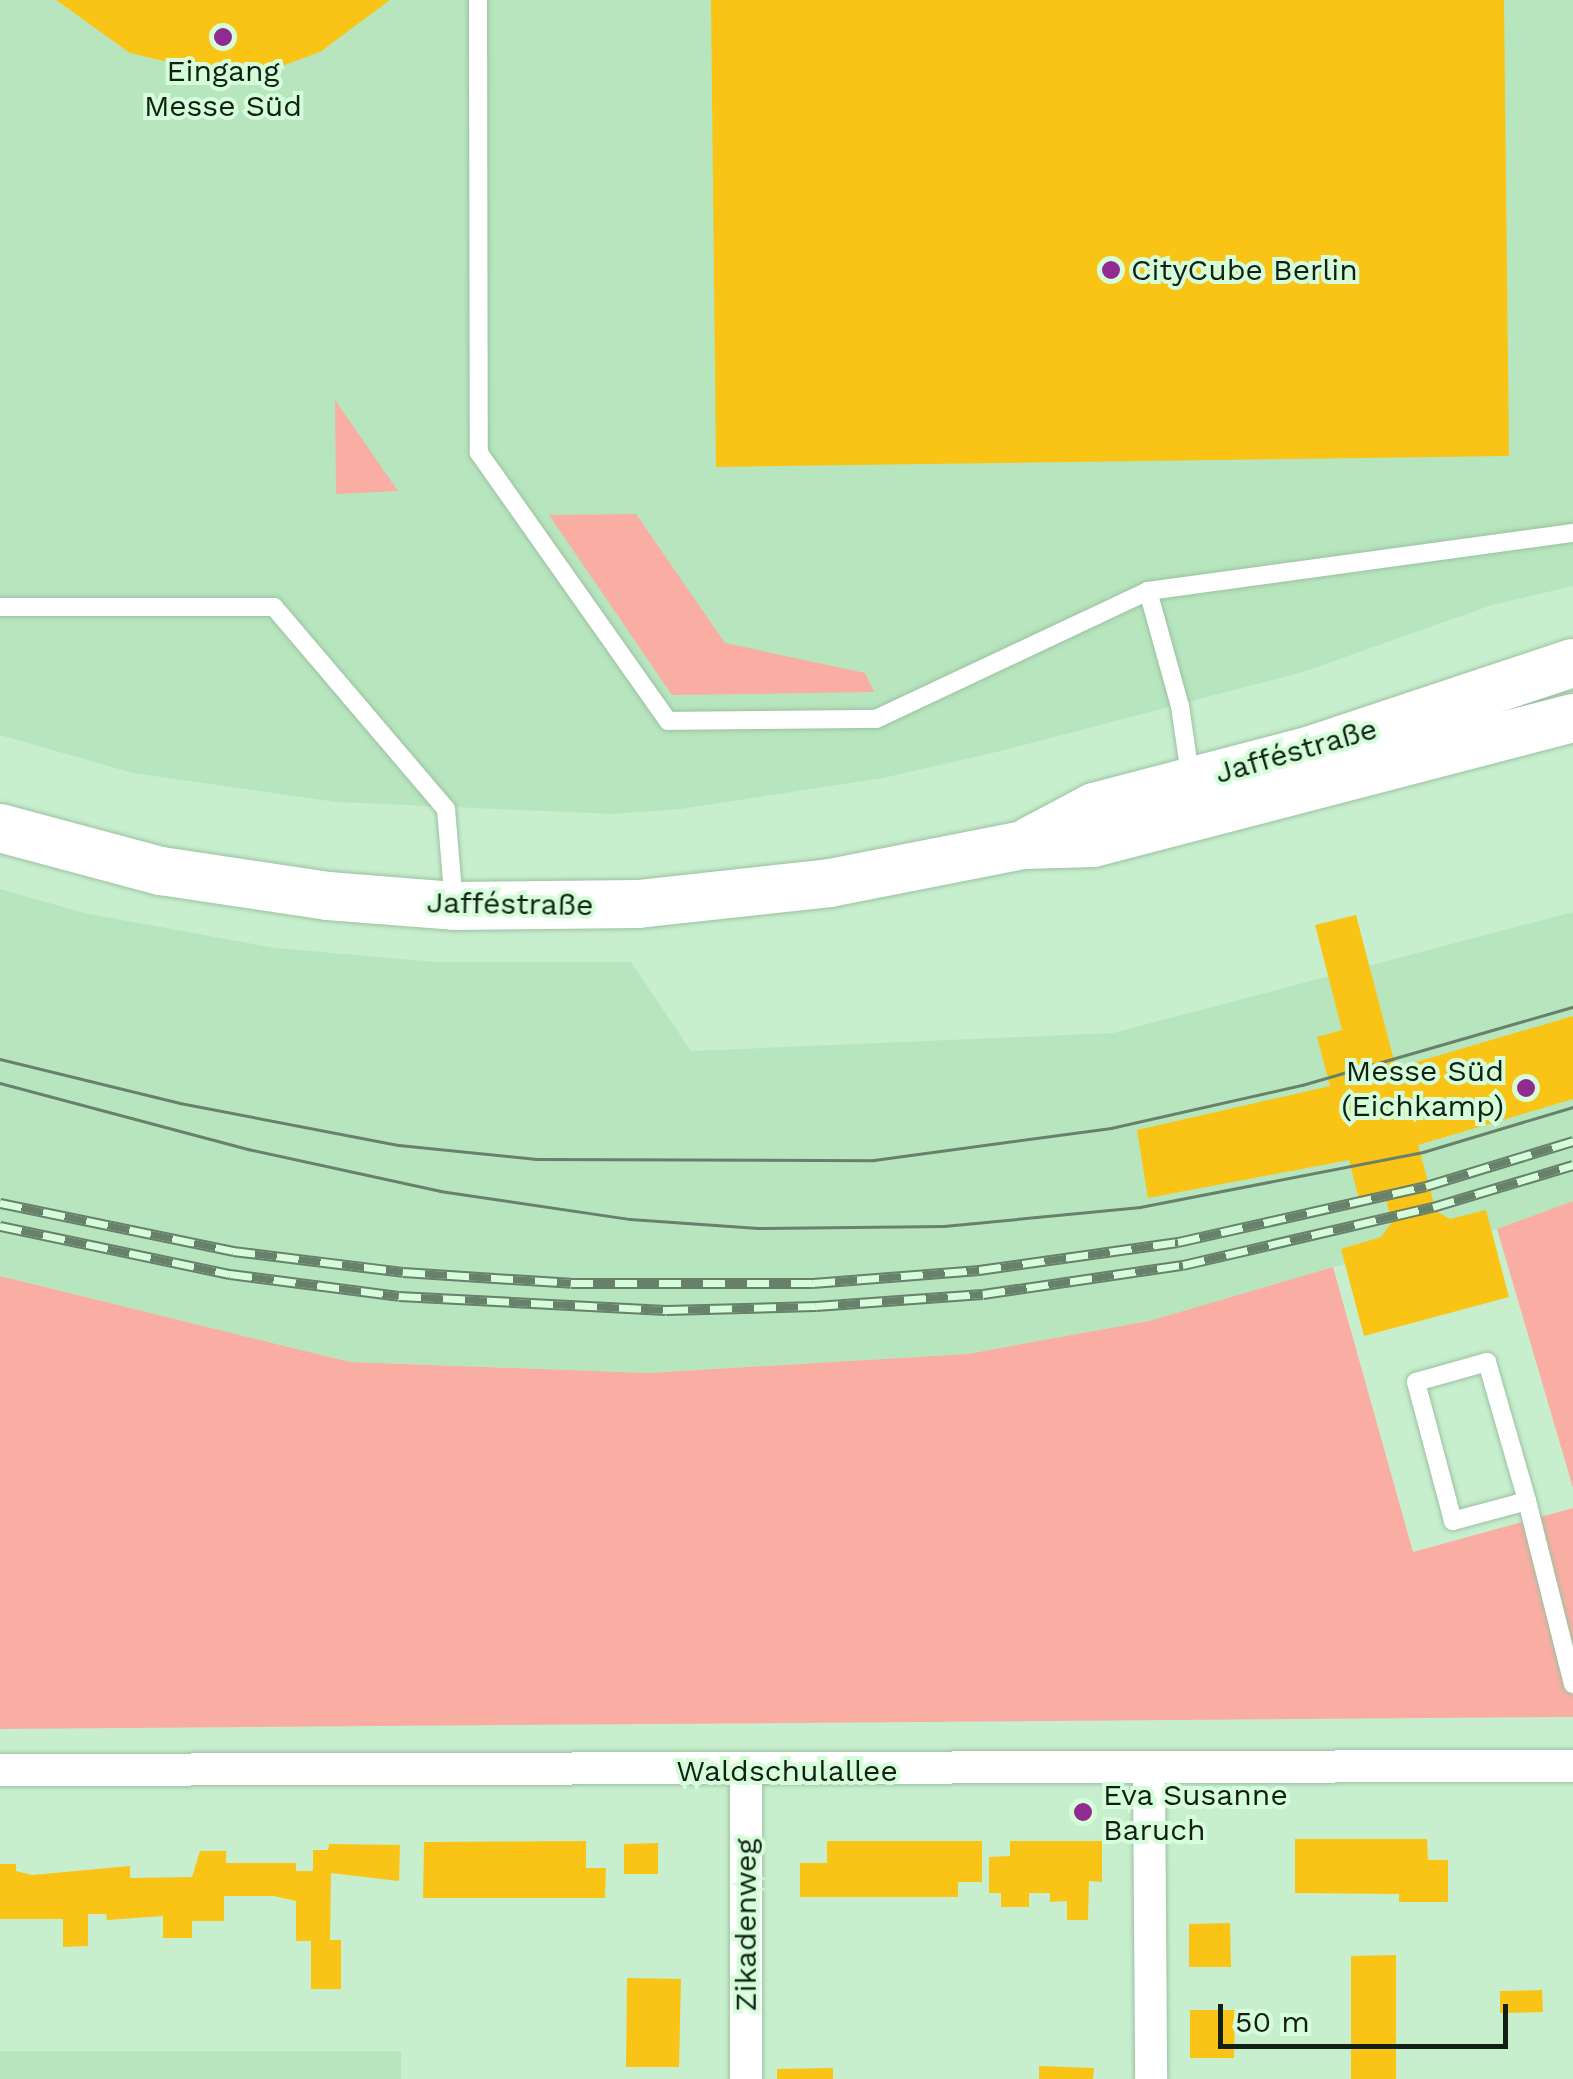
<!DOCTYPE html>
<html>
<head>
<meta charset="utf-8">
<style>
  body { margin:0 }
  #map { position:relative; width:1573px; height:2079px; overflow:hidden; background:#c8efcd; font-family:"Work Sans",sans-serif }
  div>[style] { position:absolute }
  [style*='--x'] { left:calc(var(--x)*1px); top:calc(var(--y)*1px); width:calc(var(--w)*1px); rotate:calc(var(--a)*1deg) }
  .built>* { inset:0; background:#b7e5be }
  .green>* { inset:0; background:#faaea3 }
  .building>* { inset:0; background:#f9c416 }
  .roads { filter:drop-shadow(0 0 2px #9bc1a0) drop-shadow(0 0 2px #9bc1a0) }
  .service>* { height:18px; margin:-9px; padding:0 9px; transform-origin:9px; border-radius:9px; background:#fff }
  .minor>* { height:32px; margin:-16px; padding:0 16px; transform-origin:16px; border-radius:16px; background:#fff }
  .secondary>* { height:48px; margin:-24px; padding:0 24px; transform-origin:24px; border-radius:24px; background:#fff }
  .tram>* { height:2.5px; margin:-1.25px; padding:0 1.25px; transform-origin:1.25px; border-radius:1.25px; background:#67816b }
  .rail>* { height:11px; margin-top:-5.5px; transform-origin:0; background:repeating-linear-gradient(90deg,#d5fdda 0 22px,#67816b 0 44px); box-sizing:border-box; border-block:2px solid #67816b }
  .dots>* { width:28px; height:28px; translate:-50% -50%; box-sizing:border-box; border:5px solid #d5fdda; border-radius:50% }
  span { translate:-50% -50%; white-space:nowrap; text-align:center; line-height:1.15; -webkit-text-stroke:8px #d5fdda; paint-order:stroke }
  .poi-label { font-size:30px; color:#112014 }
  .left { translate:0 -50%; text-align:left }
  .right { translate:-100% -50%; text-align:right }
  .street-label { font-size:30px; color:#112014 }
  .scale { position:absolute; left:1218px; top:2004px; width:290px; height:45px; box-sizing:border-box; border:5px solid #112014; border-top:0; padding-left:12px; font-size:30px; line-height:35px; white-space:nowrap; color:#112014; -webkit-text-stroke:8px #d5fdda; paint-order:stroke }
</style>
</head>
<body>
<div id="map">
  <div class="built">
    <div style="clip-path:polygon(0 0,1573px 0,1573px 586px,1492px 605px,1303px 672px,1005px 750px,883px 778px,680px 809px,613px 814px,336px 802px,133px 773px,0 735px)"></div>
    <div style="clip-path:polygon(0 889px,84px 913px,275px 948px,437px 962px,631px 962px,691px 1051px,1113px 1033px,1573px 912px,1573px 1201px,1497px 1229px,1333px 1267px,1149px 1321px,966px 1354px,648px 1373px,350px 1362px,0 1276px)"></div>
    <div style="clip-path:polygon(0 2051px,401px 2051px,401px 2079px,0 2079px)"></div>
  </div>
  <div class="green">
    <div style="clip-path:polygon(335px 400px,398px 491px,336px 494px)"></div>
    <div style="clip-path:polygon(636px 514px,725px 643px,865px 673px,874px 692px,672px 695px,549px 515px)"></div>
    <div style="clip-path:polygon(1573px 1201px,1573px 1488px,1497px 1229px)"></div>
    <div style="clip-path:polygon(1333px 1267px,1413px 1552px,1573px 1508px,1573px 1717px,0 1729px,0 1276px,350px 1362px,648px 1373px,967px 1354px,1149px 1321px)"></div>
  </div>
  <div class="building">
    <div style="clip-path:polygon(56px 0,390px 0,320px 52px,282px 66px,223px 75px,130px 53px)"></div>
    <div style="clip-path:polygon(711px 0,1504px 0,1509px 456px,716px 467px)"></div>
    <div style="clip-path:polygon(1356px 915px,1396px 1068px,1573px 1016px,1573px 1099px,1418px 1145px,1436px 1211px,1450px 1219px,1486px 1210px,1509px 1297px,1364px 1336px,1341px 1249px,1381px 1237px,1392px 1222px,1385px 1197px,1360px 1203px,1349px 1160px,1148px 1198px,1137px 1130px,1330px 1086px,1317px 1037px,1342px 1030px,1315px 925px)"></div>
    <div style="clip-path:polygon(1295px 1839px,1427px 1839px,1428px 1860px,1448px 1860px,1448px 1902px,1399px 1902px,1399px 1894px,1295px 1893px)"></div>
    <div style="clip-path:polygon(586px 1841px,586px 1868px,606px 1868px,605px 1898px,423px 1898px,424px 1842px)"></div>
    <div style="clip-path:polygon(827px 1841px,982px 1841px,982px 1882px,958px 1882px,958px 1897px,800px 1897px,800px 1863px,827px 1863px)"></div>
    <div style="clip-path:polygon(1010px 1841px,1102px 1841px,1102px 1882px,1089px 1881px,1088px 1920px,1067px 1920px,1067px 1901px,1050px 1902px,1050px 1893px,1029px 1893px,1029px 1907px,1001px 1907px,1001px 1893px,989px 1893px,989px 1857px,1010px 1856px)"></div>
    <div style="clip-path:polygon(658px 1843px,658px 1874px,624px 1874px,624px 1844px)"></div>
    <div style="clip-path:polygon(329px 1844px,400px 1845px,399px 1881px,331px 1873px,330px 1940px,341px 1940px,341px 1989px,311px 1989px,311px 1941px,296px 1941px,296px 1901px,274px 1896px,224px 1896px,224px 1921px,192px 1921px,192px 1938px,163px 1938px,163px 1916px,107px 1920px,106px 1914px,88px 1914px,88px 1946px,63px 1947px,63px 1919px,0 1919px,0 1864px,16px 1864px,16px 1871px,32px 1875px,130px 1866px,130px 1878px,192px 1877px,200px 1851px,226px 1851px,226px 1863px,296px 1863px,296px 1871px,313px 1871px,313px 1850px,328px 1850px)"></div>
    <div style="clip-path:polygon(1230px 1923px,1231px 1967px,1189px 1967px,1189px 1924px)"></div>
    <div style="clip-path:polygon(1396px 1955px,1396px 2079px,1351px 2079px,1351px 1956px)"></div>
    <div style="clip-path:polygon(627px 1978px,681px 1979px,679px 2067px,626px 2067px)"></div>
    <div style="clip-path:polygon(1542px 1990px,1543px 2012px,1500px 2013px,1500px 1991px)"></div>
    <div style="clip-path:polygon(1190px 2010px,1235px 2010px,1234px 2058px,1190px 2058px)"></div>
    <div style="clip-path:polygon(1039px 2066px,1094px 2068px,1093px 2079px,1039px 2079px)"></div>
    <div style="clip-path:polygon(833px 2068px,833px 2079px,777px 2079px,777px 2069px)"></div>
  </div>
  <div class="roads">
    <div class="service">
      <div style="--x:478;--y:0;--w:453;--a:89.9"></div>
      <div style="--x:479;--y:453;--w:328;--a:54.8"></div>
      <div style="--x:668;--y:721;--w:208;--a:-0.6"></div>
      <div style="--x:876;--y:719;--w:301;--a:-25.2"></div>
      <div style="--x:1148;--y:591;--w:119;--a:74.5"></div>
      <div style="--x:1180;--y:706;--w:76;--a:81.7"></div>
      <div style="--x:1148;--y:591;--w:429;--a:-7.8"></div>
      <div style="--x:0;--y:607;--w:274;--a:0"></div>
      <div style="--x:274;--y:607;--w:265;--a:49.6"></div>
      <div style="--x:446;--y:809;--w:96;--a:85.2"></div>
      <div style="--x:1527;--y:1501;--w:77;--a:164.9"></div>
      <div style="--x:1453;--y:1521;--w:144;--a:-104.9"></div>
      <div style="--x:1416;--y:1382;--w:74;--a:-15.7"></div>
      <div style="--x:1487;--y:1362;--w:145;--a:73.9"></div>
      <div style="--x:1527;--y:1501;--w:189;--a:75.9"></div>
    </div>
    <div class="minor">
      <div style="--x:0;--y:1770;--w:1573;--a:-0.15"></div>
      <div style="--x:746;--y:1771;--w:308;--a:90"></div>
      <div style="--x:1149;--y:1772;--w:307;--a:89.6"></div>
    </div>
    <div class="secondary">
      <div style="--x:0;--y:828;--w:167;--a:15"></div>
      <div style="--x:161;--y:871;--w:169;--a:8.5"></div>
      <div style="--x:328;--y:896;--w:126;--a:4.5"></div>
      <div style="--x:454;--y:906;--w:184;--a:-0.6"></div>
      <div style="--x:638;--y:904;--w:193;--a:-6.2"></div>
      <div style="--x:830;--y:883;--w:197;--a:-11.1"></div>
      <div style="--x:1023;--y:845;--w:70;--a:-1.6"></div>
      <div style="--x:1093;--y:843;--w:496;--a:-14.6"></div>
      <div style="--x:1030;--y:841;--w:72;--a:-28"></div>
      <div style="--x:1094;--y:807;--w:224;--a:-14.7"></div>
      <div style="--x:1311;--y:750;--w:276;--a:-18.4"></div>
    </div>
  </div>
  <div class="tram">
    <div style="--x:0;--y:1059;--w:185;--a:13.7"></div>
    <div style="--x:180;--y:1103;--w:223;--a:10.9"></div>
    <div style="--x:399;--y:1145;--w:138;--a:5.8"></div>
    <div style="--x:536;--y:1159;--w:338;--a:0.2"></div>
    <div style="--x:874;--y:1160;--w:239;--a:-7.7"></div>
    <div style="--x:1111;--y:1128;--w:196;--a:-12.7"></div>
    <div style="--x:1302;--y:1085;--w:282;--a:-16.1"></div>
    <div style="--x:0;--y:1083;--w:257;--a:14.9"></div>
    <div style="--x:248;--y:1149;--w:197;--a:12.3"></div>
    <div style="--x:440;--y:1191;--w:192;--a:8.4"></div>
    <div style="--x:630;--y:1219;--w:128;--a:4"></div>
    <div style="--x:758;--y:1228;--w:186;--a:-0.6"></div>
    <div style="--x:944;--y:1226;--w:197;--a:-5.5"></div>
    <div style="--x:1140;--y:1207;--w:288;--a:-11"></div>
    <div style="--x:1423;--y:1152;--w:157;--a:-16.7"></div>
  </div>
  <div class="rail">
    <div style="--x:0;--y:1203;--w:238;--a:11.6"></div>
    <div style="--x:233;--y:1251;--w:171;--a:7"></div>
    <div style="--x:403;--y:1272;--w:168;--a:3.7"></div>
    <div style="--x:571;--y:1283;--w:242;--a:0"></div>
    <div style="--x:813;--y:1283;--w:167;--a:-4.5"></div>
    <div style="--x:979;--y:1270;--w:201;--a:-8"></div>
    <div style="--x:1178;--y:1242;--w:254;--a:-12.7"></div>
    <div style="--x:1426;--y:1186;--w:154;--a:-17"></div>
    <div style="--x:0;--y:1226;--w:235;--a:11.8"></div>
    <div style="--x:230;--y:1274;--w:170;--a:7.4"></div>
    <div style="--x:399;--y:1296;--w:267;--a:3"></div>
    <div style="--x:666;--y:1310;--w:150;--a:-1.5"></div>
    <div style="--x:816;--y:1306;--w:167;--a:-4.1"></div>
    <div style="--x:983;--y:1294;--w:202;--a:-8.3"></div>
    <div style="--x:1183;--y:1265;--w:257;--a:-13.1"></div>
    <div style="--x:1433;--y:1207;--w:146;--a:-16.7"></div>
  </div>
  <div class="dots">
    <div style="left:223px;top:37px;background:#922b90"></div>
    <div style="left:1111px;top:270px;background:#922b90"></div>
    <div style="left:1526px;top:1088px;background:#922b90"></div>
    <div style="left:1083px;top:1812px;background:#922b90"></div>
  </div>
  <div class="poi-label">
    <span style="left:223px;top:88px">Eingang<br>Messe Süd</span>
    <span class="left" style="left:1131px;top:270px">CityCube Berlin</span>
    <span class="right" style="left:1504px;top:1088px">Messe Süd<br>(Eichkamp)</span>
    <span class="left" style="left:1103px;top:1812px">Eva Susanne<br>Baruch</span>
  </div>
  <div class="street-label">
    <span style="left:1296px;top:751px;rotate:-16deg">Jafféstraße</span>
    <span style="left:510px;top:904px;rotate:1deg">Jafféstraße</span>
    <span style="left:787px;top:1771px">Waldschulallee</span>
    <span style="left:746px;top:1925px;rotate:-90deg">Zikadenweg</span>
  </div>
  <div class="scale">50 m</div>
</div>
</body>
</html>
